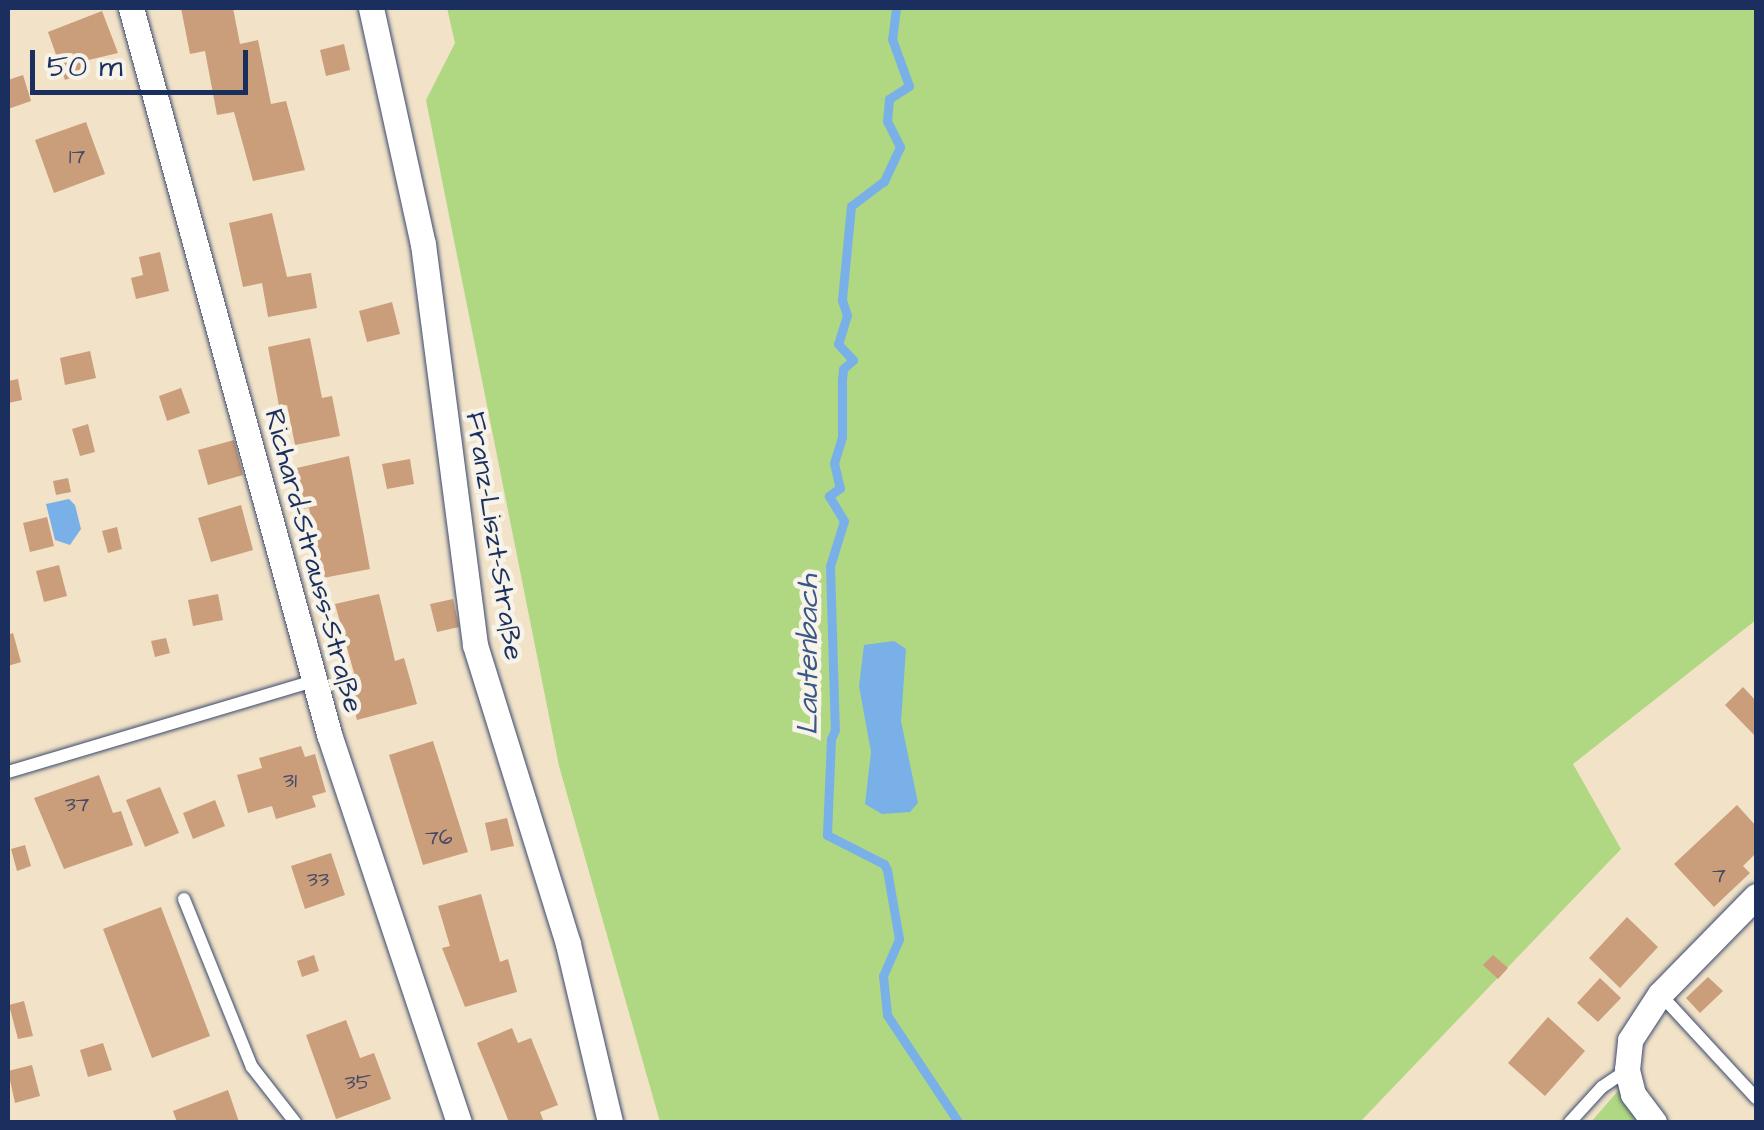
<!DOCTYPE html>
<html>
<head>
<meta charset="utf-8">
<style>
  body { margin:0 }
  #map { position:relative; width:1764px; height:1130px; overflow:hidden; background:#f2e3c8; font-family:"Architects Daughter",sans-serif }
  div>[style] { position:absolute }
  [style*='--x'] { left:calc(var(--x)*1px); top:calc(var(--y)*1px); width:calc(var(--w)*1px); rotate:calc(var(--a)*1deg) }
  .green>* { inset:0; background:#b0d782 }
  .water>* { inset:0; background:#7ab0e8 }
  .stream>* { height:9px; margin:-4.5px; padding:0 4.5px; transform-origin:4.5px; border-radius:4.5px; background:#7ab0e8 }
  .building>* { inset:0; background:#ca9d7b }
  .roads { filter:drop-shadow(0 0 2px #3b4a6e) drop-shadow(0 0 2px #3b4a6e) }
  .lane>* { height:12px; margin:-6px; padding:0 6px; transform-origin:6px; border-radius:6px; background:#fff }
  .street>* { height:25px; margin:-12.5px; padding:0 12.5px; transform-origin:12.5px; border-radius:12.5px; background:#fff }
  span { translate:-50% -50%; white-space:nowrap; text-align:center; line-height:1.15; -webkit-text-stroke:9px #f7f3e8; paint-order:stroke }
  .number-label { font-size:22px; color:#474a65 }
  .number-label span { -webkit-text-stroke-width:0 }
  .street-label { font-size:28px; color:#1b2f5e }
  .water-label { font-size:30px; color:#385687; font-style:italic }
  .frame { position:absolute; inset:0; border:10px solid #1b2f5e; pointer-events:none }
  .scale { position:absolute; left:30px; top:50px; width:218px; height:45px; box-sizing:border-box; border:5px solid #1b2f5e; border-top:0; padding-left:12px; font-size:30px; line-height:35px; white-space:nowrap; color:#1b2f5e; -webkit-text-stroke:8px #f7f3e8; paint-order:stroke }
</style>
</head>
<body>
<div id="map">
  <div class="green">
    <div style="clip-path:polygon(447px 8px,1756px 8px,1756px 620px,1573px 764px,1621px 849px,1360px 1122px,660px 1122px,559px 766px,426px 100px,455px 43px)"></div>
    <div style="clip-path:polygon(1631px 1076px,1669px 1122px,1591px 1122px)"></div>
  </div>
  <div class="water">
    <div style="clip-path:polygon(69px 499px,75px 505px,81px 529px,70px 545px,55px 540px,46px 504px)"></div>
    <div style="clip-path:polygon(894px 641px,906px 649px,901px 721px,918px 803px,910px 812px,882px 814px,865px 804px,871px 752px,859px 686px,864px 645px)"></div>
  </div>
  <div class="stream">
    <div style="--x:896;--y:8;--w:31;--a:97"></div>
    <div style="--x:892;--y:39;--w:50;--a:70.1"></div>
    <div style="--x:909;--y:86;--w:24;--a:147"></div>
    <div style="--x:889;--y:99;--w:22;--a:95"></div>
    <div style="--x:887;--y:121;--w:29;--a:63"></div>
    <div style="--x:900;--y:147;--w:38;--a:115"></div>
    <div style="--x:884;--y:181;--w:41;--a:142.9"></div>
    <div style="--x:851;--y:206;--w:94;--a:95.5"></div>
    <div style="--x:842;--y:300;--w:16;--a:72"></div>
    <div style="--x:847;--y:315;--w:30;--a:107"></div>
    <div style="--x:838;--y:344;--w:22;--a:47"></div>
    <div style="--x:853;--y:360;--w:13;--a:138"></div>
    <div style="--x:843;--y:369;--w:11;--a:95"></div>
    <div style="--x:842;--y:380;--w:57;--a:90"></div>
    <div style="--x:842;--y:437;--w:27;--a:107"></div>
    <div style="--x:834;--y:463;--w:26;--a:77"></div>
    <div style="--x:840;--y:488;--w:14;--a:144"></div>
    <div style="--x:829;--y:496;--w:29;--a:59"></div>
    <div style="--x:844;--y:521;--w:47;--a:107.3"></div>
    <div style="--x:830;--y:566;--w:164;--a:88.3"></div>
    <div style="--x:835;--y:730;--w:10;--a:114"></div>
    <div style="--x:831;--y:739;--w:96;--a:92.4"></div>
    <div style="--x:827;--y:835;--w:64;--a:27"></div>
    <div style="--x:884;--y:864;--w:7;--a:63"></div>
    <div style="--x:887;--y:870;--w:70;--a:80.1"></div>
    <div style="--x:899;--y:939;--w:40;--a:113.4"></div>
    <div style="--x:883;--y:976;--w:39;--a:84"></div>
    <div style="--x:887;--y:1015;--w:128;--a:56.4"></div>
  </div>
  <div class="building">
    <div style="clip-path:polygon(181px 8px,233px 8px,240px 44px,258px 40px,271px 104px,286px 101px,305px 170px,253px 181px,234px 112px,217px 115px,205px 51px,190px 54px)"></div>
    <div style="clip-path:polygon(102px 11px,118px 53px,80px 62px,83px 73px,65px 80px,48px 32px)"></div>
    <div style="clip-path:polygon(344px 44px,350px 70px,326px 76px,320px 50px)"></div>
    <div style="clip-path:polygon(23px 75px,31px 101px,8px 109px,8px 80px)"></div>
    <div style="clip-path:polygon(86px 122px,105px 174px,54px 193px,35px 140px)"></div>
    <div style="clip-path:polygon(272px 213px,287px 277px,311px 273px,317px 308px,268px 317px,262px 283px,243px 287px,229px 223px)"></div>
    <div style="clip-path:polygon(160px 252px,169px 291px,136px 299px,131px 278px,143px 275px,139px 257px)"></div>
    <div style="clip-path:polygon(392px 302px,400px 334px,367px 342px,359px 311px)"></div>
    <div style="clip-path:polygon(310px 338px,322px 398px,332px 396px,340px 436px,295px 445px,287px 405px,279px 406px,268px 347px)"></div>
    <div style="clip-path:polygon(90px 351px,96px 378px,65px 385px,60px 358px)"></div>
    <div style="clip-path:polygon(18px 379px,22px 400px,8px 403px,8px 381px)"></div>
    <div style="clip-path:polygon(181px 388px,190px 413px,167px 421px,159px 396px)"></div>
    <div style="clip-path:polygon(88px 424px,95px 452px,80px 456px,72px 429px)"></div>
    <div style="clip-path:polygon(234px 440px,243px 475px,208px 485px,198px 450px)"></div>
    <div style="clip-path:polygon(349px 456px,370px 569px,323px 578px,309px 508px,297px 510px,288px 470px)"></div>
    <div style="clip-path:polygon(410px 459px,414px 484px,387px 489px,382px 464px)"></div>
    <div style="clip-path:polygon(68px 478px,71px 492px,56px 495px,53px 481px)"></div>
    <div style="clip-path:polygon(241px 505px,253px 550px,211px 562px,198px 518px)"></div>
    <div style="clip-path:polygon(47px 517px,54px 546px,30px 552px,23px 523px)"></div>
    <div style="clip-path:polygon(117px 527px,122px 549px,108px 553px,102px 531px)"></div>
    <div style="clip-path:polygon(59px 565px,67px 596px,44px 602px,36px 571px)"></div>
    <div style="clip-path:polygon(218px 594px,223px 620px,193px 626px,188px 600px)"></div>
    <div style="clip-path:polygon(379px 594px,395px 661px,404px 658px,417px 704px,357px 720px,345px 675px,354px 673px,335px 604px)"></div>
    <div style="clip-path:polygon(453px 599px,459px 627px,437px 632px,430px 604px)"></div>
    <div style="clip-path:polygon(13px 633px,21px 662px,8px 666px,8px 635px)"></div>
    <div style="clip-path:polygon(166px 638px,170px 653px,155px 657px,151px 641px)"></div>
    <div style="clip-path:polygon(1743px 687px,1756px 701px,1756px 737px,1725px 705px)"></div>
    <div style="clip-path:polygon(433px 741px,468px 852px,423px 865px,389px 755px)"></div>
    <div style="clip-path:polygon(301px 746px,305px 757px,315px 754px,326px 792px,312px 796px,316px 807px,276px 819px,272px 806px,248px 813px,237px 775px,262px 768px,259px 758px)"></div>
    <div style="clip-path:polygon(99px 775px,113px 813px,121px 811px,133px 845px,64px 869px,34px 798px)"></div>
    <div style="clip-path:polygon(160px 787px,179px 833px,145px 847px,126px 800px)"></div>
    <div style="clip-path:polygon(215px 800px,225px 826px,193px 839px,183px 813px)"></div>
    <div style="clip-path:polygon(1737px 805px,1756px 826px,1756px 853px,1743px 866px,1750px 873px,1714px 907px,1674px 864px)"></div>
    <div style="clip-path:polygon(507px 818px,514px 846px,491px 851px,485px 823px)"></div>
    <div style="clip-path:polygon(25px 845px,31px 866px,17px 871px,11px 849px)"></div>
    <div style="clip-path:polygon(331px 853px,345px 895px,305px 909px,291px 866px)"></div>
    <div style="clip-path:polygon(481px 894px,500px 962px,508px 959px,517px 992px,465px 1007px,442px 948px,450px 946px,438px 906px)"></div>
    <div style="clip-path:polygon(161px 907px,210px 1036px,152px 1058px,103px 929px)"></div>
    <div style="clip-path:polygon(1627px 917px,1658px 947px,1620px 988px,1589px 958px)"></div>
    <div style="clip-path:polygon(314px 955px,319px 971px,302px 977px,297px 961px)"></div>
    <div style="clip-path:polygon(1493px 955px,1508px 968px,1498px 979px,1483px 965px)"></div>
    <div style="clip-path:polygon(1708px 977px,1723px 991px,1700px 1013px,1686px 998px)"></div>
    <div style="clip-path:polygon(1600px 978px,1621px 998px,1598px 1022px,1577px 1003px)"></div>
    <div style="clip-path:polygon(24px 1001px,33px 1036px,18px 1039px,9px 1005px)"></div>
    <div style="clip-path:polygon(1548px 1017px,1585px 1051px,1545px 1096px,1508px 1063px)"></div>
    <div style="clip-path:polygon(346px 1020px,360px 1058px,374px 1053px,391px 1099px,336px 1119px,306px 1035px)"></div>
    <div style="clip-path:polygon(512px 1028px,518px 1043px,531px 1038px,558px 1105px,540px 1112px,544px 1122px,509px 1122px,477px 1043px)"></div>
    <div style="clip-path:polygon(103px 1043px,112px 1070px,88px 1077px,80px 1050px)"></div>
    <div style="clip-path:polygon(32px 1065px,40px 1096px,15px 1103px,8px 1071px)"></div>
    <div style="clip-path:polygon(228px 1090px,239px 1122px,177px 1122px,173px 1111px)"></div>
  </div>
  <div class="roads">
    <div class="lane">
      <div style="--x:8;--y:772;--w:319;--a:-16.6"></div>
      <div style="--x:184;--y:899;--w:181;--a:68"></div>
      <div style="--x:252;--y:1067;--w:70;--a:52"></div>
      <div style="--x:1660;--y:994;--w:142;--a:47.3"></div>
      <div style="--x:1570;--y:1122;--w:47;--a:-47.6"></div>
      <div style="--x:1602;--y:1087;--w:30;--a:-34"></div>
    </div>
    <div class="street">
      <div style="--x:131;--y:8;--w:753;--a:74.74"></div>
      <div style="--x:329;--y:734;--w:409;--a:71.5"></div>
      <div style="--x:371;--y:8;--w:242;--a:77.6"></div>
      <div style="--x:423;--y:244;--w:404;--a:82.6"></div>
      <div style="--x:475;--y:645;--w:313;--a:72.7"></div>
      <div style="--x:568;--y:944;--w:183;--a:76.7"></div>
      <div style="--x:1654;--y:1122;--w:35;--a:-127"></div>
      <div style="--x:1633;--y:1094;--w:25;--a:-104"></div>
      <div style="--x:1627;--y:1070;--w:30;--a:-84"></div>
      <div style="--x:1630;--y:1040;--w:55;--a:-56.9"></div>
      <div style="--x:1660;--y:994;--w:137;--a:-45.6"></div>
    </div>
  </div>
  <div class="number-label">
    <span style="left:77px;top:157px">17</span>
    <span style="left:290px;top:781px">31</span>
    <span style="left:77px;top:805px">37</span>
    <span style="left:439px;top:838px">76</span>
    <span style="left:1719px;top:876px">7</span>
    <span style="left:318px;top:880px">33</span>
    <span style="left:358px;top:1083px">35</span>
  </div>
  <div class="street-label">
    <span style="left:494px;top:536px;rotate:81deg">Franz-Liszt-Straße</span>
    <span style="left:313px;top:561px;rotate:75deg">Richard-Strauss-Straße</span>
  </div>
  <div class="water-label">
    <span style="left:808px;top:655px;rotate:-90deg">Lautenbach</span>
  </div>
  <div class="frame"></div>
  <div class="scale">50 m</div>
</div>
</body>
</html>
